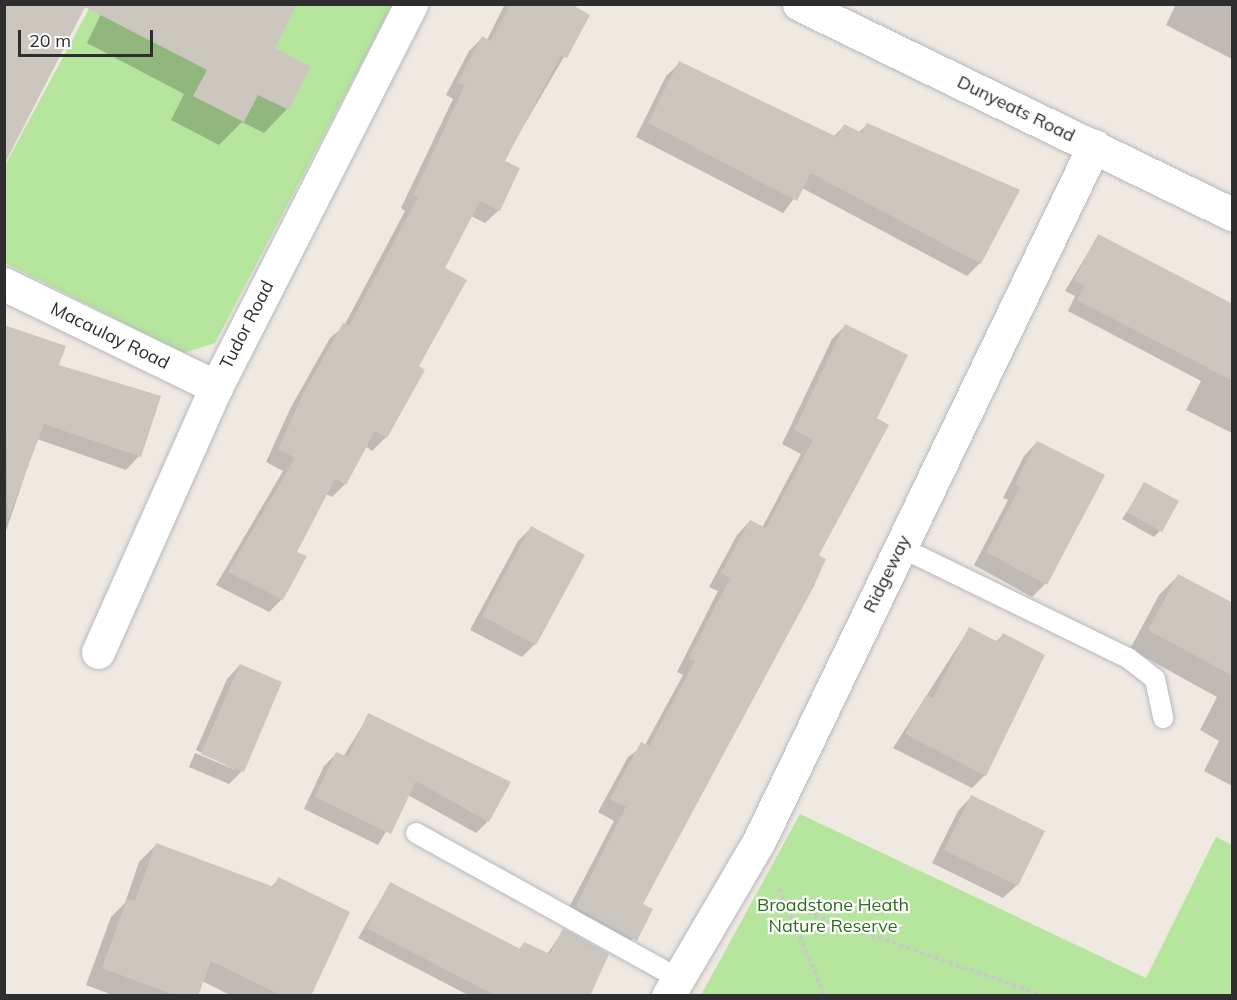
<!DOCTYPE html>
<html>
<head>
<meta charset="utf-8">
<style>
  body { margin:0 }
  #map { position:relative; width:1237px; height:1000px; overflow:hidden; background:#efe9e1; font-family:Mulish,sans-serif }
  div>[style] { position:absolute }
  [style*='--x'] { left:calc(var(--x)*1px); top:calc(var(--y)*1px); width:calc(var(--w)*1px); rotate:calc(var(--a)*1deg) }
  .green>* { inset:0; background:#b6e59e }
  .shadow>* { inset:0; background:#0003 }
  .building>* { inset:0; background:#cbc7bf }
  .path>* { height:4px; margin-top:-2px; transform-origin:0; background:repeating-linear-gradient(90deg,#c9c9c9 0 4.5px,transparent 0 7.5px) }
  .roads { filter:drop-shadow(0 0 2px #b4b7c1) drop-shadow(0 0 2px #b4b7c1) }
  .lane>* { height:20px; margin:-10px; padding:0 10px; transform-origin:10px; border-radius:10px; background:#fff }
  .street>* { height:33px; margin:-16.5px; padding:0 16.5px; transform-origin:16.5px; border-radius:16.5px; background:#fff }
  .secondary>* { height:33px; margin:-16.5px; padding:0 16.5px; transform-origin:16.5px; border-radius:16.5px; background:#fff }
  span { translate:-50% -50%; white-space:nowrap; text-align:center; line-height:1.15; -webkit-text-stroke:4.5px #fff; paint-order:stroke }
  .street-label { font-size:18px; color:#2e2e2e }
  .park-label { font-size:18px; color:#2c6e1b }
  .frame { position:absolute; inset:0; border:6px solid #2e2e2e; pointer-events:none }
  .scale { position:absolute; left:18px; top:30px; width:135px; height:27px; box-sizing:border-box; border:3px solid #2e2e2e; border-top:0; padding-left:8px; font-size:18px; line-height:21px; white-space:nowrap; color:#2e2e2e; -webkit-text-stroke:4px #fff; paint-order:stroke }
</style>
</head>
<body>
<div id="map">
  <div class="green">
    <div style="clip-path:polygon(91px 5px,392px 5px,215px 343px,184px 353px,5px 263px,4px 167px)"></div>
    <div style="clip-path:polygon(800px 814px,1146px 978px,1216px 837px,1232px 845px,1232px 995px,701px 995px)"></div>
  </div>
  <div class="shadow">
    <div style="clip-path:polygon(106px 4px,273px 49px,309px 68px,287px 109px,264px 133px,242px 122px,219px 145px,171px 120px,184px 94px,87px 43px)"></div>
    <div style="clip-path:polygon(505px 4px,568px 4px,588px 16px,503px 161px,499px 210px,485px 223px,471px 216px,443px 269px,417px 367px,423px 370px,386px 437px,372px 451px,365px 446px,345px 484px,332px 497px,326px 494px,295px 552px,282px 599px,269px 612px,216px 585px,283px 471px,266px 462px,291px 407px,330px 338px,344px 326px,405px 211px,401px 208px,453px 99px,446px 95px,469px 51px,482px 38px,487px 40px)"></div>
    <div style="clip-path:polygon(1176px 4px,1232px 4px,1232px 59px,1166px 25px)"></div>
    <div style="clip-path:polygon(680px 63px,833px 137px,844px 126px,858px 133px,867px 125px,980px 263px,967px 276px,802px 188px,783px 213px,636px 137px,666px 76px)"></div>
    <div style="clip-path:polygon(1098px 236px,1232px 306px,1232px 433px,1186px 410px,1201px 381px,1068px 311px,1075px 296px,1065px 291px)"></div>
    <div style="clip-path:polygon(845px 326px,875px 419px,816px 556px,641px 905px,651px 910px,622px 954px,562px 921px,614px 821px,598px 812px,628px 757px,645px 745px,683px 675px,677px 672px,718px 591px,709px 587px,737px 535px,750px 521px,762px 528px,801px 454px,782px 444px,832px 339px)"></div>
    <div style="clip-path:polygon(4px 332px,57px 366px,139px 456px,126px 470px,37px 439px,4px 537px)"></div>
    <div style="clip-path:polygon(1037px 442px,1045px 584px,1032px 597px,974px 565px,1008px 500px,1003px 498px,1024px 456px)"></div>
    <div style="clip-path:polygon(1145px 484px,1160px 531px,1154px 537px,1122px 519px)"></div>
    <div style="clip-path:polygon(531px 528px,535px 644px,522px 657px,470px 630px,518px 541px)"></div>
    <div style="clip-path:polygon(1178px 576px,1232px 605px,1232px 786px,1204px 771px,1219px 741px,1200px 730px,1217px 697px,1130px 649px,1159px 595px)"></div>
    <div style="clip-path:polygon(969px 629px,995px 642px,1003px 635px,985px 775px,972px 788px,893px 748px)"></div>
    <div style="clip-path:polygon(240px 665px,242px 771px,229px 784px,189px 767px,195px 753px,238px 771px,196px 750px,227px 679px)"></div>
    <div style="clip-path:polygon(369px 715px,488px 821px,476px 833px,408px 795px,378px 845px,304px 809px,324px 766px,336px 754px,343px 757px)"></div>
    <div style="clip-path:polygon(971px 797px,1017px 885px,1003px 898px,932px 863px,958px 811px)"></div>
    <div style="clip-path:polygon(156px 845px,271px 887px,279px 879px,309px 996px,232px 996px,202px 981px,197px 996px,115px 996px,86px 985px,111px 917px,125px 903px,139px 862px)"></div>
    <div style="clip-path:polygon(390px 884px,518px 950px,524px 944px,547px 954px,564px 930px,588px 996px,470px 996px,358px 938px)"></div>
  </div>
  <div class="building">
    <div style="clip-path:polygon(4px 4px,297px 4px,275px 48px,311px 67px,289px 110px,258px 95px,244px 122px,193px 96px,207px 70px,85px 7px,4px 165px)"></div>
    <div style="clip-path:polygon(510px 4px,571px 4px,590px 15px,567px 58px,561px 55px,505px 161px,520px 168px,500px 211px,480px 201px,445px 268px,467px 280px,419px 366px,425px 370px,387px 438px,375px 431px,346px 485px,335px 479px,297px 552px,307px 556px,283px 600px,228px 572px,295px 458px,278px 449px,304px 392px,343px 323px,349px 326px,418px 197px,413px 195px,465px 85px,458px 82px,482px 36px,491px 41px)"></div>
    <div style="clip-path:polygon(679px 61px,837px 137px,844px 124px,862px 133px,867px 123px,1020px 190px,981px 264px,811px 173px,797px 201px,648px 123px)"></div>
    <div style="clip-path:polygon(1098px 234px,1233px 304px,1233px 381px,1077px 300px,1085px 286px,1074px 280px)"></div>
    <div style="clip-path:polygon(845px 324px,908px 355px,877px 418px,889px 425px,819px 555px,826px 559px,814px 586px,643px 904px,653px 909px,637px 941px,575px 907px,626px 807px,610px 799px,641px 742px,649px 746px,695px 661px,689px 658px,730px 578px,721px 573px,750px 520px,766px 528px,813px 440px,794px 430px)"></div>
    <div style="clip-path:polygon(4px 325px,66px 346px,59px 365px,161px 396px,141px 457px,44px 424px,8px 519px)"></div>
    <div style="clip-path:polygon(1037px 441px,1105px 475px,1047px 585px,986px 552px,1020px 487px,1015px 484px)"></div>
    <div style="clip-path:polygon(1144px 482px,1179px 501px,1162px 532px,1127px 512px)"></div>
    <div style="clip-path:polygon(531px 526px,585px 555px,536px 645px,482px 616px)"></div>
    <div style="clip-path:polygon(1178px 574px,1233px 603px,1233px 676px,1148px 630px)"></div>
    <div style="clip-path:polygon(969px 627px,998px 642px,1003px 633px,1045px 655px,986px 776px,905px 734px,926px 695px,933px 698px)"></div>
    <div style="clip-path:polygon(240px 664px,282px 682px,244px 772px,201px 754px)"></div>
    <div style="clip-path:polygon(368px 713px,511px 782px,489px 822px,416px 781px,391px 834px,315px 797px,336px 752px,348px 757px)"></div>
    <div style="clip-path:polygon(971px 795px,1045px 831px,1018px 886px,944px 850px)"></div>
    <div style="clip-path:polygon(156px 843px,274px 887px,278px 877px,350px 912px,311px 996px,283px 996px,211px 961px,198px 996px,177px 996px,102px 968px,127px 899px,135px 901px)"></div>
    <div style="clip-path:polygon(390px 882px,520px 949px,524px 942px,550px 954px,563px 928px,609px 954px,590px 996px,496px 996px,366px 928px)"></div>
  </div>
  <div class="path">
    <div style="--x:779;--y:888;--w:117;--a:66.9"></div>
    <div style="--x:786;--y:905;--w:274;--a:19.4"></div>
  </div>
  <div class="roads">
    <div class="lane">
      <div style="--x:900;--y:547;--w:254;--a:26"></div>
      <div style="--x:1128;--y:658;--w:34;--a:38"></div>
      <div style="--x:1155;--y:679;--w:40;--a:78"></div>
      <div style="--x:416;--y:833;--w:299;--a:29"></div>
    </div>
    <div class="street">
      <div style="--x:4;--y:284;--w:236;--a:25.9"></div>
      <div style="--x:98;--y:652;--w:290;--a:-66"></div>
      <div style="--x:216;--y:387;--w:430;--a:-63"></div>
      <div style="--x:668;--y:996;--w:180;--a:-59.6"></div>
      <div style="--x:759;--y:841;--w:772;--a:-64.27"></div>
    </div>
    <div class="secondary">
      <div style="--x:799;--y:4;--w:481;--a:25.9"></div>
    </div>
  </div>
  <div class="street-label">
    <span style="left:1016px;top:109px;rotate:26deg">Dunyeats Road</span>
    <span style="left:247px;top:325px;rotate:-63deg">Tudor Road</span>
    <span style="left:110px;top:336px;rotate:26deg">Macaulay Road</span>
    <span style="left:887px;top:574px;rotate:-64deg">Ridgeway</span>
  </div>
  <div class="park-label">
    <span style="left:833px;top:916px">Broadstone Heath<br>Nature Reserve</span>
  </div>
  <div class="frame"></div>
  <div class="scale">20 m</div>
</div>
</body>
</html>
